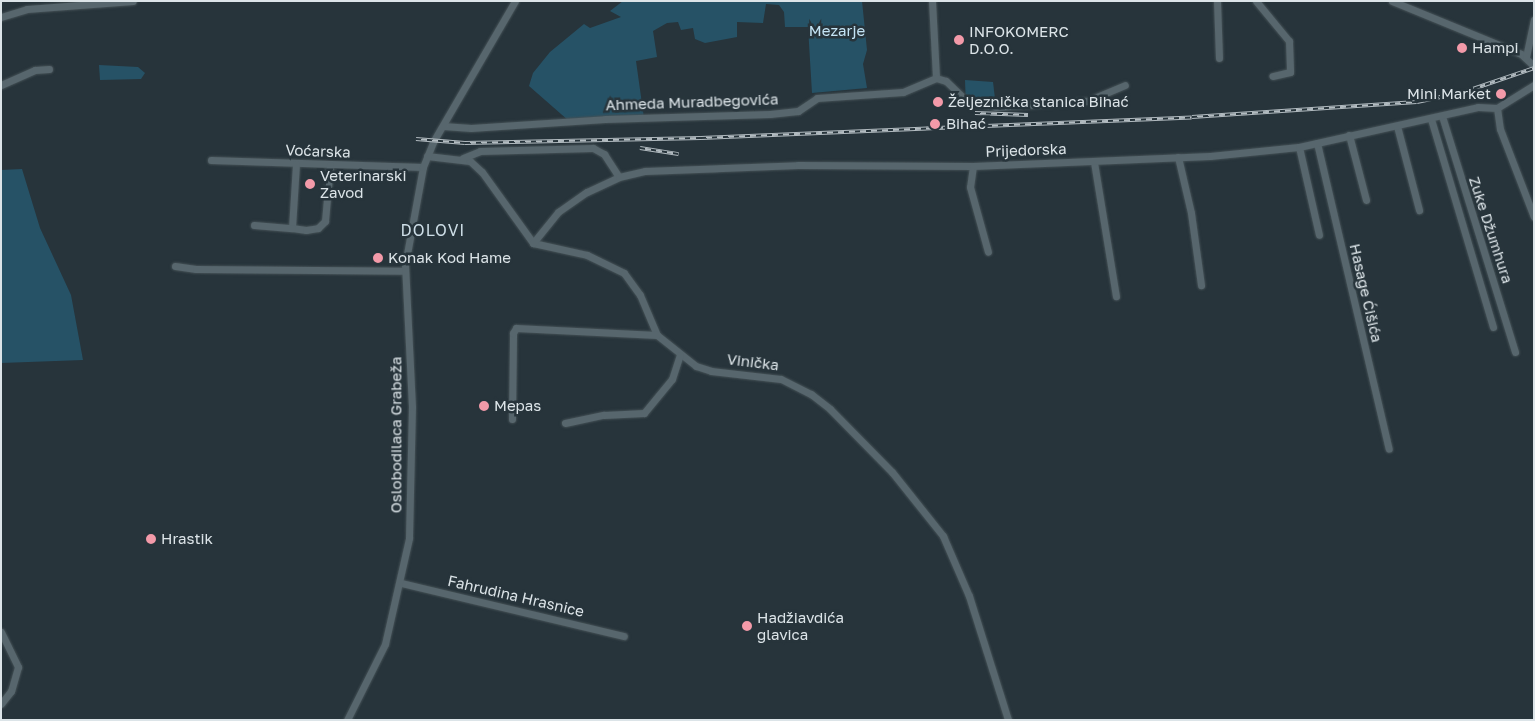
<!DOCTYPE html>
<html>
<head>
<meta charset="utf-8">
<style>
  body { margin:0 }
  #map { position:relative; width:1535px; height:721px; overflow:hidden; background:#27343b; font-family:"Golos Text",sans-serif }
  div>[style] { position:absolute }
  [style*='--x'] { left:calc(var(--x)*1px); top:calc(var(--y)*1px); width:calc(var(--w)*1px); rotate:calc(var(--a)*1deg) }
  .green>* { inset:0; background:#265266 }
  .roads { filter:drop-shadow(0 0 1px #445055) drop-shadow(0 0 1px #445055) }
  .minor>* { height:7px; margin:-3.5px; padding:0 3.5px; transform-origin:3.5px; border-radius:3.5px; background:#57666d }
  .rail>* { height:4px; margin-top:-2px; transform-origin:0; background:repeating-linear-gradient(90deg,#27343b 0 5.5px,#b2bbc0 0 11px); box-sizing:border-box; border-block:1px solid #b2bbc0 }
  .dots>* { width:14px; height:14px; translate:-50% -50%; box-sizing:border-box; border:2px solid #27343b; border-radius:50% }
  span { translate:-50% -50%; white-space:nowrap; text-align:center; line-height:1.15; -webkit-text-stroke:5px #27343b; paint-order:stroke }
  .park-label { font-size:15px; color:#c4e4f5 }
  .poi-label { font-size:15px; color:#dce4e8 }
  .left { translate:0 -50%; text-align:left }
  .right { translate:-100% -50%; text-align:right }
  .street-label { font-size:15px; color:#dce4e8 }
  .neighbourhood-label { font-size:16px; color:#cddde6; letter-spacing:1px }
  .frame { position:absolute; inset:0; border:2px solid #dce4e8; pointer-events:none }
</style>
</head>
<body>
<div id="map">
  <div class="green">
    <div style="clip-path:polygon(623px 1px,862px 1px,867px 50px,863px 64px,867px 88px,812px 93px,808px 27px,785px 27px,784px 12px,779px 5px,766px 4px,763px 23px,737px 22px,737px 37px,705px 43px,695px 39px,693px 28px,681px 30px,678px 22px,667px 23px,653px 31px,657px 57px,636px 61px,644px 118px,569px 121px,529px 86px,533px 73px,550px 52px,584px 24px,590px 28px,621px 17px,610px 11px)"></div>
    <div style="clip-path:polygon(99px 65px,138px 67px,145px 73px,141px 79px,100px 80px)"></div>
    <div style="clip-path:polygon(965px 80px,993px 82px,996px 107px,966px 108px)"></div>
    <div style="clip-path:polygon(22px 169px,40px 228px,71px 295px,83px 360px,1px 363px,1px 170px)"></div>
  </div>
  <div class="roads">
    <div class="minor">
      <div style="--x:932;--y:1;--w:77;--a:87"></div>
      <div style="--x:1217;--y:1;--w:57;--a:88"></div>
      <div style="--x:1256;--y:1;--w:52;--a:50.5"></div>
      <div style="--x:1289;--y:41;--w:31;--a:88"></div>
      <div style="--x:1290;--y:72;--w:18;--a:167"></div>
      <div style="--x:1392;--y:1;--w:139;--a:22.3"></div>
      <div style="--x:1521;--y:54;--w:18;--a:43"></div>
      <div style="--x:1;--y:17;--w:27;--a:-17"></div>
      <div style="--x:27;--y:9;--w:106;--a:-4.3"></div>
      <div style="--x:1526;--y:57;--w:38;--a:-78"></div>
      <div style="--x:936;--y:78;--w:10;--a:17"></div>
      <div style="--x:946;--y:81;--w:32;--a:44"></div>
      <div style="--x:969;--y:103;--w:27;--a:8"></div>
      <div style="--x:996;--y:107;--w:91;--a:-3.8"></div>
      <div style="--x:1087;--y:101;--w:41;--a:-22.8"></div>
      <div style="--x:1;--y:85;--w:37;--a:-24"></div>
      <div style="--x:35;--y:70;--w:14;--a:-4"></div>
      <div style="--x:1497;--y:108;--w:21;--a:82"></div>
      <div style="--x:1500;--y:129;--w:94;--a:68.9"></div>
      <div style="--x:1497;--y:108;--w:44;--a:-31.9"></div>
      <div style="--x:1442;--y:116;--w:247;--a:72.8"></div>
      <div style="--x:1431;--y:119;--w:217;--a:73.4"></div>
      <div style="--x:443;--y:126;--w:28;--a:4"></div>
      <div style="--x:471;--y:128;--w:134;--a:-3.8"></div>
      <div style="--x:605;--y:119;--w:165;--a:-1.7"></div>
      <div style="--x:770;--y:114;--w:28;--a:-6"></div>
      <div style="--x:798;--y:111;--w:23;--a:-34"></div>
      <div style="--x:817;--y:98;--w:86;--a:-4"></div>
      <div style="--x:903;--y:92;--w:36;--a:-23"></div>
      <div style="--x:1397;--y:126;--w:87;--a:75.3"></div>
      <div style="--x:1349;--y:135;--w:67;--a:75.3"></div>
      <div style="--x:1317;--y:143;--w:314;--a:76.8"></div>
      <div style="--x:1299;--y:147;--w:90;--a:77.2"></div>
      <div style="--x:427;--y:156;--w:43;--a:6.6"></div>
      <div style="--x:470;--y:161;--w:16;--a:43"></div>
      <div style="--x:482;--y:172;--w:87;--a:54.3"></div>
      <div style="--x:533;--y:243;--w:55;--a:12.5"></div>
      <div style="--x:587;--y:255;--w:41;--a:25.9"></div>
      <div style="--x:624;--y:273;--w:27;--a:54"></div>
      <div style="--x:640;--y:295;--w:43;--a:67"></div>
      <div style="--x:657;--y:335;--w:50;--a:38.5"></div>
      <div style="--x:696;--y:366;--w:16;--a:18"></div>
      <div style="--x:711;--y:371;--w:70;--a:6.5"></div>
      <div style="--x:781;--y:379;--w:34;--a:27"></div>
      <div style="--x:811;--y:394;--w:24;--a:38"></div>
      <div style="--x:830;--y:409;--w:88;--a:45.5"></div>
      <div style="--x:892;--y:472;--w:82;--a:51.4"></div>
      <div style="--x:943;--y:536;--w:65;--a:66.6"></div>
      <div style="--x:969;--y:596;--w:130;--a:72.5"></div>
      <div style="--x:1178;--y:157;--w:57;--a:76.9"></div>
      <div style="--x:1191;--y:213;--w:73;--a:82.1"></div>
      <div style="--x:463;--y:158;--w:18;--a:-22"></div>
      <div style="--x:480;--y:151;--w:113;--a:-1.5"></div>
      <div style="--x:593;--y:148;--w:13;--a:29"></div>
      <div style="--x:604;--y:154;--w:27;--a:57"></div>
      <div style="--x:211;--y:160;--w:212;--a:1.9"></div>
      <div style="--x:1094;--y:162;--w:136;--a:80.7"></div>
      <div style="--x:296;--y:164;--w:64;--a:93.6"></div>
      <div style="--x:292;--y:228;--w:14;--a:8"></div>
      <div style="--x:306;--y:230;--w:12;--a:-9"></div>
      <div style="--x:318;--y:228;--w:10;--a:-45"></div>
      <div style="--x:325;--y:221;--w:56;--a:-84.9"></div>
      <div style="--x:973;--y:166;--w:21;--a:98"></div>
      <div style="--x:970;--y:187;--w:67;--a:74.5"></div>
      <div style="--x:254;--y:225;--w:38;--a:5"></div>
      <div style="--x:533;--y:243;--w:40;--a:-51"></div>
      <div style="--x:558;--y:212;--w:35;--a:-35"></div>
      <div style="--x:587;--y:192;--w:35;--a:-25"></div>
      <div style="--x:619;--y:177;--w:27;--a:-13"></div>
      <div style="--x:645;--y:171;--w:153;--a:-2.2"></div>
      <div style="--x:798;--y:165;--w:175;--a:0.3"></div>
      <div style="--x:973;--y:166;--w:237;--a:-2.4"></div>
      <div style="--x:1210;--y:156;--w:89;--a:-5.8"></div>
      <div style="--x:1299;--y:147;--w:183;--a:-12.6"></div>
      <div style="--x:1478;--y:107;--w:19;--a:3"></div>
      <div style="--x:175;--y:266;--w:21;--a:8"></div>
      <div style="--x:196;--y:269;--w:209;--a:0.5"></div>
      <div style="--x:512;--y:419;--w:86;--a:-89.3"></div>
      <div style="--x:513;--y:333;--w:6;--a:-59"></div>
      <div style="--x:516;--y:328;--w:141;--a:2.8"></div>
      <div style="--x:565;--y:423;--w:40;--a:-12"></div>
      <div style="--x:604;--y:415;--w:40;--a:-2.9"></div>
      <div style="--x:644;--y:413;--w:44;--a:-50.5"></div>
      <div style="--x:672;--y:379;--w:25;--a:-72"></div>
      <div style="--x:401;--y:583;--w:229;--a:13.4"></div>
      <div style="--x:1;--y:632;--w:39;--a:64"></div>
      <div style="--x:18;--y:667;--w:25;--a:106"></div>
      <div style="--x:11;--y:691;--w:16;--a:128"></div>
      <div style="--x:347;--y:720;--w:85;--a:-63.4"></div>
      <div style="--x:385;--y:644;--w:109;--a:-77.2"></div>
      <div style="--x:409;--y:538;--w:131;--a:-88.7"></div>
      <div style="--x:412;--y:407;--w:142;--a:-92.8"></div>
      <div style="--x:405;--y:265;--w:100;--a:-79.6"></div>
      <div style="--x:423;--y:167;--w:27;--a:-68"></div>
      <div style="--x:433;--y:142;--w:163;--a:-59.8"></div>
    </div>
  </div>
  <div class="rail">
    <div style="--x:975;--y:113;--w:53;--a:2.2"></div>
    <div style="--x:416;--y:139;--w:49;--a:4.7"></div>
    <div style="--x:465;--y:143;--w:236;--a:-1.2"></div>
    <div style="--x:701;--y:138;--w:491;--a:-2.4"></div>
    <div style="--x:1192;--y:117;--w:225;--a:-3.8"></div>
    <div style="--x:1417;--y:102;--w:48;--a:-12"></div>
    <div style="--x:1464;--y:92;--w:74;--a:-18.9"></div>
    <div style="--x:640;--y:148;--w:39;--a:9"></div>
  </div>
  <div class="dots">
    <div style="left:959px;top:40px;background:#f39aa9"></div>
    <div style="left:1462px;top:48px;background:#f39aa9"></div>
    <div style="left:1501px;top:94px;background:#f39aa9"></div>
    <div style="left:938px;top:102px;background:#f39aa9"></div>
    <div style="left:935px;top:124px;background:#f39aa9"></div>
    <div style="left:310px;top:184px;background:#f39aa9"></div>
    <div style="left:378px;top:258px;background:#f39aa9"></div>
    <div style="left:484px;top:406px;background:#f39aa9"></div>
    <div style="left:151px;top:539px;background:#f39aa9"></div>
    <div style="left:747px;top:626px;background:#f39aa9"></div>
  </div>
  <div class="park-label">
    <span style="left:837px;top:31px">Mezarje</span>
  </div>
  <div class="poi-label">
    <span class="left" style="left:969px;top:40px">INFOKOMERC<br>D.O.O.</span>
    <span class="left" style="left:1472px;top:48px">Hampi</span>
    <span class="right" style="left:1491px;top:94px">Mini Market</span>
    <span class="left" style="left:948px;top:102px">Željeznička stanica Bihać</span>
    <span class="left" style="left:946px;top:124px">Bihać</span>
    <span class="left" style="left:320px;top:184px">Veterinarski<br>Zavod</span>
    <span class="left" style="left:388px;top:258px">Konak Kod Hame</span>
    <span class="left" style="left:494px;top:406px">Mepas</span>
    <span class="left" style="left:161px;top:539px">Hrastik</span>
    <span class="left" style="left:757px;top:626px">Hadžiavdića<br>glavica</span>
  </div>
  <div class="street-label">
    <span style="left:692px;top:102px;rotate:-2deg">Ahmeda Muradbegovića</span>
    <span style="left:1026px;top:150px;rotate:-2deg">Prijedorska</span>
    <span style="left:318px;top:151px;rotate:2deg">Voćarska</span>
    <span style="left:1491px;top:230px;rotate:72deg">Zuke Džumhura</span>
    <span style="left:1366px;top:293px;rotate:77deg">Hasage Ćišića</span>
    <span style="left:753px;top:362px;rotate:7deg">Vinička</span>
    <span style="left:396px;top:435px;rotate:-90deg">Oslobodilaca Grabeža</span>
    <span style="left:516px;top:596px;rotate:13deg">Fahrudina Hrasnice</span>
  </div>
  <div class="neighbourhood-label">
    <span style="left:433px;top:230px">DOLOVI</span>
  </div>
  <div class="frame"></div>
</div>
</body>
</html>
